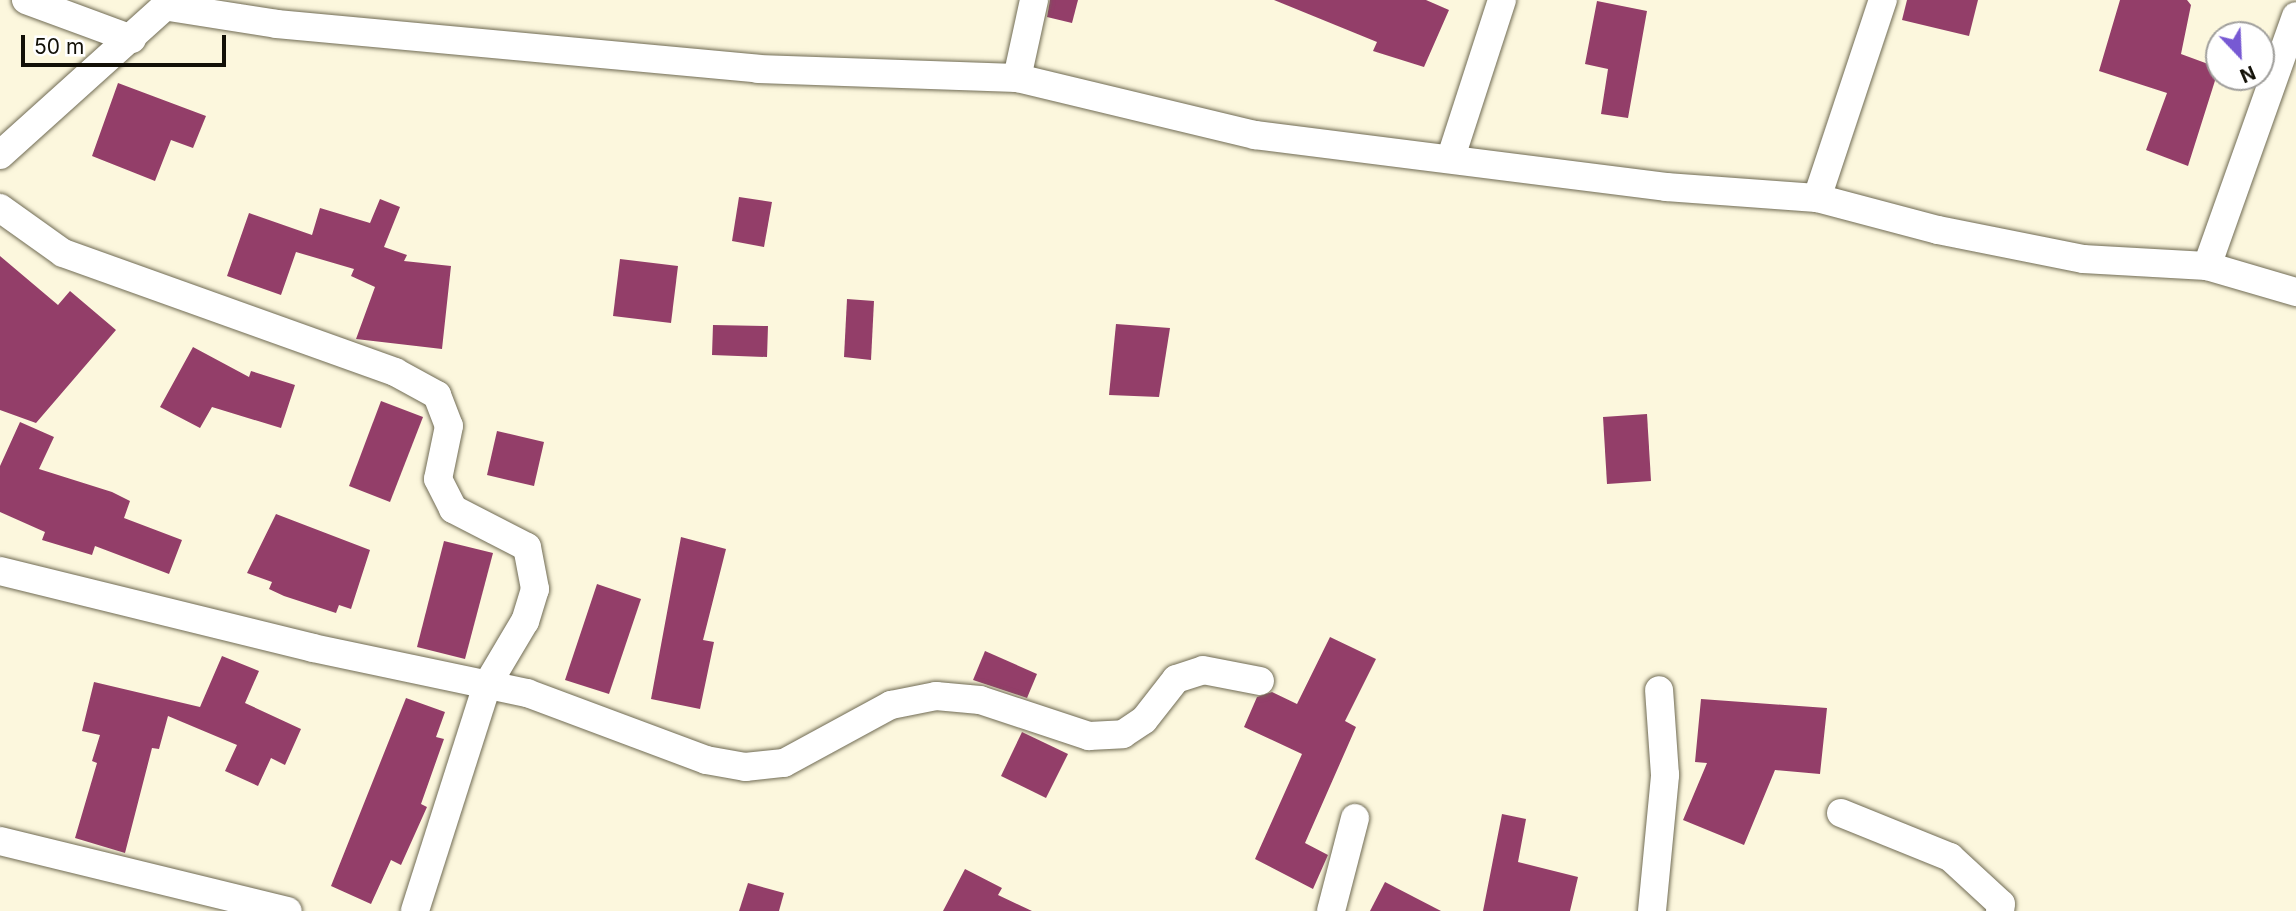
<!DOCTYPE html>
<html>
<head>
<meta charset="utf-8">
<style>
  body { margin:0 }
  #map { position:relative; width:2296px; height:911px; overflow:hidden; background:#fcf7dd; font-family:Inter,sans-serif }
  div>[style] { position:absolute }
  [style*='--x'] { left:calc(var(--x)*1px); top:calc(var(--y)*1px); width:calc(var(--w)*1px); rotate:calc(var(--a)*1deg) }
  .building>* { inset:0; background:#933e69 }
  .roads { filter:drop-shadow(0 0 2px #706b54) drop-shadow(0 0 2px #706b54) }
  .minor>* { height:28px; margin:-14px; padding:0 14px; transform-origin:14px; border-radius:14px; background:#fff }
  span { translate:-50% -50%; white-space:nowrap; text-align:center; line-height:1.15; -webkit-text-stroke:7px #fff; paint-order:stroke }
  .north { position:absolute; left:2205px; top:21px; width:70px; height:70px; box-sizing:border-box; background:#fff; border:2px solid #a09f9c; border-radius:50%; rotate:157deg; font-size:19px; font-weight:700; line-height:28px; text-align:center; color:#121007 }
  .north::after { content:''; display:block; margin:auto; width:24px; height:32px; background:#7759d3; clip-path:polygon(50% 0,100% 100%,50% 72%,0 100%) }
  .scale { position:absolute; left:21px; top:35px; width:205px; height:32px; box-sizing:border-box; border:4px solid #121007; border-top:0; padding-left:9px; font-size:21px; line-height:24px; white-space:nowrap; color:#121007; -webkit-text-stroke:5px #fff; paint-order:stroke }
</style>
</head>
<body>
<div id="map">
  <div class="building">
    <div style="clip-path:polygon(1050px 0,1078px 0,1072px 23px,1047px 17px)"></div>
    <div style="clip-path:polygon(1274px 0,1426px 0,1449px 10px,1424px 67px,1373px 51px,1377px 42px)"></div>
    <div style="clip-path:polygon(1907px 0,1978px 0,1969px 36px,1902px 20px)"></div>
    <div style="clip-path:polygon(2120px 0,2187px 0,2191px 5px,2181px 54px,2219px 68px,2188px 166px,2146px 150px,2167px 93px,2099px 71px)"></div>
    <div style="clip-path:polygon(1597px 1px,1647px 11px,1628px 118px,1601px 114px,1608px 69px,1585px 64px)"></div>
    <div style="clip-path:polygon(118px 83px,206px 116px,193px 148px,171px 140px,155px 181px,92px 156px)"></div>
    <div style="clip-path:polygon(739px 197px,772px 202px,764px 247px,732px 241px)"></div>
    <div style="clip-path:polygon(380px 199px,400px 207px,384px 247px,407px 255px,404px 261px,451px 266px,442px 349px,356px 339px,375px 287px,351px 276px,354px 269px,296px 252px,281px 295px,227px 276px,249px 213px,312px 235px,320px 208px,370px 223px)"></div>
    <div style="clip-path:polygon(0 256px,58px 305px,70px 291px,116px 330px,36px 423px,0 410px)"></div>
    <div style="clip-path:polygon(620px 259px,678px 266px,671px 323px,613px 316px)"></div>
    <div style="clip-path:polygon(847px 299px,874px 301px,871px 360px,844px 357px)"></div>
    <div style="clip-path:polygon(1116px 324px,1170px 328px,1159px 397px,1109px 395px)"></div>
    <div style="clip-path:polygon(713px 325px,768px 326px,767px 357px,712px 355px)"></div>
    <div style="clip-path:polygon(193px 347px,249px 377px,251px 371px,295px 385px,281px 428px,212px 407px,200px 428px,160px 407px)"></div>
    <div style="clip-path:polygon(381px 401px,423px 417px,390px 502px,349px 486px)"></div>
    <div style="clip-path:polygon(1647px 414px,1651px 481px,1607px 484px,1603px 417px)"></div>
    <div style="clip-path:polygon(20px 422px,54px 437px,39px 469px,112px 492px,130px 501px,124px 518px,182px 540px,169px 574px,95px 546px,92px 555px,42px 540px,45px 532px,0 512px,0 466px)"></div>
    <div style="clip-path:polygon(497px 431px,544px 442px,534px 486px,487px 475px)"></div>
    <div style="clip-path:polygon(276px 514px,370px 550px,351px 609px,339px 605px,336px 613px,284px 596px,269px 589px,272px 582px,247px 573px)"></div>
    <div style="clip-path:polygon(681px 537px,726px 549px,703px 640px,714px 642px,700px 709px,651px 699px)"></div>
    <div style="clip-path:polygon(444px 541px,493px 553px,465px 659px,417px 647px)"></div>
    <div style="clip-path:polygon(597px 584px,641px 599px,609px 694px,565px 680px)"></div>
    <div style="clip-path:polygon(1330px 637px,1376px 659px,1345px 721px,1356px 727px,1305px 843px,1328px 855px,1313px 889px,1255px 859px,1302px 754px,1244px 727px,1257px 697px,1272px 692px,1297px 704px)"></div>
    <div style="clip-path:polygon(985px 651px,1037px 674px,1027px 698px,973px 680px)"></div>
    <div style="clip-path:polygon(222px 656px,259px 671px,245px 703px,301px 729px,285px 765px,271px 758px,258px 786px,225px 771px,237px 745px,168px 716px,159px 749px,152px 748px,125px 853px,75px 838px,97px 763px,92px 761px,100px 735px,82px 731px,94px 682px,200px 707px)"></div>
    <div style="clip-path:polygon(406px 698px,445px 712px,436px 737px,444px 739px,421px 804px,427px 807px,401px 865px,391px 860px,371px 904px,331px 886px)"></div>
    <div style="clip-path:polygon(1701px 699px,1827px 708px,1820px 774px,1775px 770px,1744px 845px,1683px 820px,1707px 763px,1695px 762px)"></div>
    <div style="clip-path:polygon(1022px 732px,1068px 754px,1046px 798px,1001px 776px)"></div>
    <div style="clip-path:polygon(1502px 814px,1526px 819px,1518px 862px,1578px 877px,1570px 911px,1483px 911px)"></div>
    <div style="clip-path:polygon(965px 869px,1002px 888px,998px 895px,1032px 911px,943px 911px)"></div>
    <div style="clip-path:polygon(1385px 882px,1441px 911px,1370px 911px)"></div>
    <div style="clip-path:polygon(748px 883px,784px 893px,779px 911px,739px 911px)"></div>
  </div>
  <div class="roads">
    <div class="minor">
      <div style="--x:26;--y:0;--w:113;--a:20.2"></div>
      <div style="--x:169;--y:7;--w:109;--a:8.9"></div>
      <div style="--x:277;--y:24;--w:483;--a:5.3"></div>
      <div style="--x:758;--y:69;--w:259;--a:2"></div>
      <div style="--x:1017;--y:78;--w:245;--a:13.5"></div>
      <div style="--x:1255;--y:135;--w:414;--a:7.2"></div>
      <div style="--x:1666;--y:187;--w:151;--a:4.2"></div>
      <div style="--x:1817;--y:198;--w:125;--a:14.8"></div>
      <div style="--x:1938;--y:230;--w:148;--a:11.3"></div>
      <div style="--x:2083;--y:259;--w:124;--a:3.2"></div>
      <div style="--x:2207;--y:266;--w:93;--a:16.3"></div>
      <div style="--x:1017;--y:78;--w:80;--a:-77.7"></div>
      <div style="--x:0;--y:155;--w:232;--a:-42"></div>
      <div style="--x:1451;--y:157;--w:165;--a:-72"></div>
      <div style="--x:1817;--y:198;--w:209;--a:-71.6"></div>
      <div style="--x:0;--y:208;--w:77;--a:35.5"></div>
      <div style="--x:63;--y:253;--w:353;--a:19.7"></div>
      <div style="--x:395;--y:372;--w:48;--a:28.7"></div>
      <div style="--x:437;--y:395;--w:33;--a:69"></div>
      <div style="--x:449;--y:426;--w:54;--a:101.7"></div>
      <div style="--x:438;--y:479;--w:34;--a:63"></div>
      <div style="--x:453;--y:509;--w:83;--a:27.2"></div>
      <div style="--x:527;--y:547;--w:43;--a:79.2"></div>
      <div style="--x:535;--y:589;--w:34;--a:107"></div>
      <div style="--x:525;--y:621;--w:74;--a:120.7"></div>
      <div style="--x:487;--y:685;--w:237;--a:107.7"></div>
      <div style="--x:2207;--y:266;--w:265;--a:-70.4"></div>
      <div style="--x:0;--y:571;--w:322;--a:13.8"></div>
      <div style="--x:313;--y:648;--w:219;--a:11.9"></div>
      <div style="--x:527;--y:693;--w:191;--a:20.5"></div>
      <div style="--x:706;--y:760;--w:40;--a:10"></div>
      <div style="--x:745;--y:767;--w:39;--a:-6"></div>
      <div style="--x:784;--y:763;--w:122;--a:-28.5"></div>
      <div style="--x:891;--y:705;--w:46;--a:-11.3"></div>
      <div style="--x:936;--y:696;--w:44;--a:5.2"></div>
      <div style="--x:980;--y:700;--w:115;--a:18.3"></div>
      <div style="--x:1089;--y:736;--w:34;--a:-3"></div>
      <div style="--x:1123;--y:734;--w:25;--a:-34"></div>
      <div style="--x:1144;--y:720;--w:52;--a:-52"></div>
      <div style="--x:1176;--y:679;--w:28;--a:-18"></div>
      <div style="--x:1203;--y:670;--w:58;--a:10.9"></div>
      <div style="--x:1841;--y:813;--w:118;--a:22"></div>
      <div style="--x:1950;--y:857;--w:69;--a:42.7"></div>
      <div style="--x:2001;--y:904;--w:7;--a:98"></div>
      <div style="--x:0;--y:841;--w:296;--a:13.7"></div>
      <div style="--x:1331;--y:911;--w:96;--a:-75.5"></div>
      <div style="--x:1652;--y:911;--w:137;--a:-84.5"></div>
      <div style="--x:1665;--y:775;--w:85;--a:-94"></div>
    </div>
  </div>
  <div class="north">N</div>
  <div class="scale">50 m</div>
</div>
</body>
</html>
